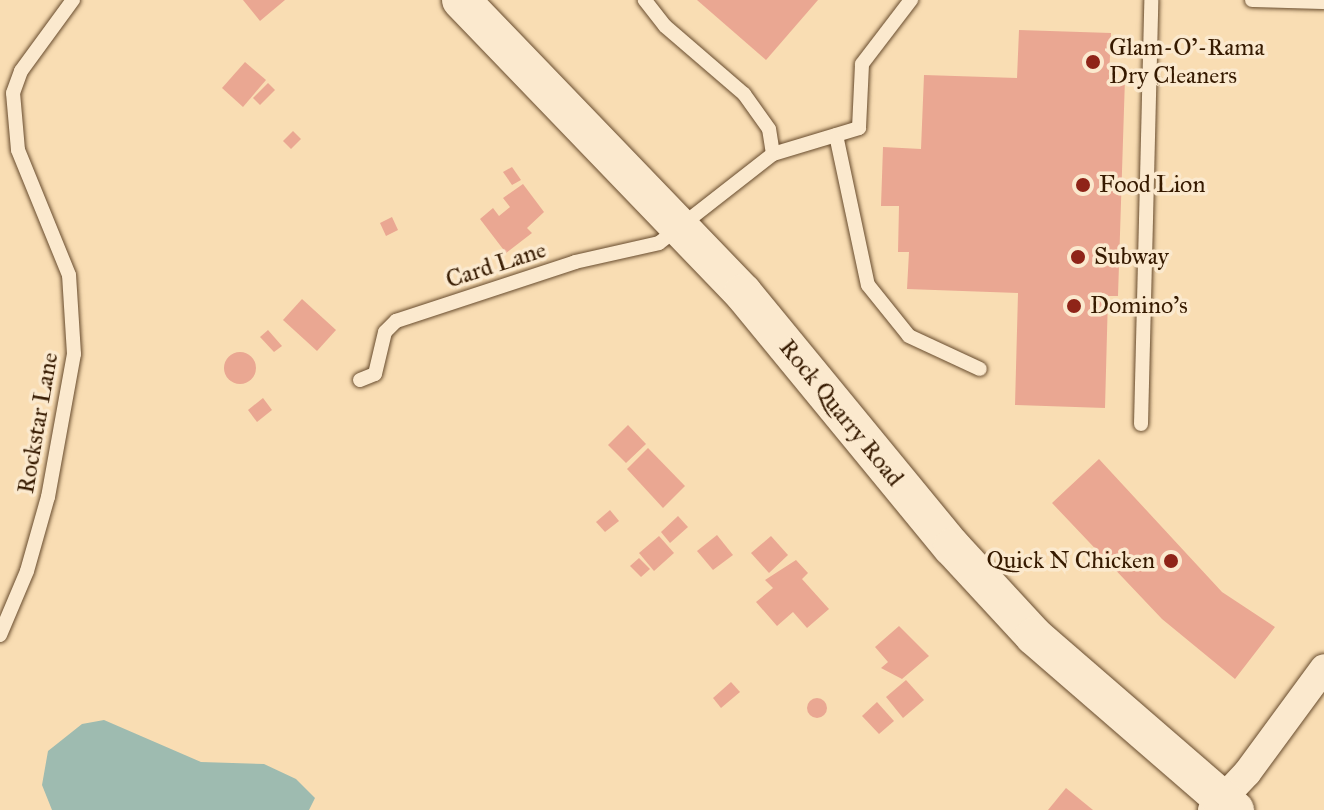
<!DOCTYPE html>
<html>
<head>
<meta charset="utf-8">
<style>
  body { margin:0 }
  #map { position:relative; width:1324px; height:810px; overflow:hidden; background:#f9ddb3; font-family:"IM FELL Great Primer",serif }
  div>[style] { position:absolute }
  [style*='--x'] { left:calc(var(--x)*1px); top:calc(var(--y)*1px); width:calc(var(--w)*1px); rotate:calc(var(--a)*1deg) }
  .water>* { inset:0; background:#9ebbb0 }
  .building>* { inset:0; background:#eaa792 }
  .round { border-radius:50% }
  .roads { filter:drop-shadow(0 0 2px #674b2d) drop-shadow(0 0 2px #674b2d) }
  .lane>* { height:14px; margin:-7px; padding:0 7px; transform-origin:7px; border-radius:7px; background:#fbe9ce }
  .street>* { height:28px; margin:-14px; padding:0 14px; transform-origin:14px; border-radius:14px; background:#fbe9ce }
  .secondary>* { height:38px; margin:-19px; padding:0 19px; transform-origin:19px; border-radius:19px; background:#fbe9ce }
  .dots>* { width:22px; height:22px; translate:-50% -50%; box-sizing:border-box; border:4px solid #fbe9ce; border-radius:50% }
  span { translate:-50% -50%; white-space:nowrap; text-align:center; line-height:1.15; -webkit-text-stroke:7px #fbe9ce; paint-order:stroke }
  .poi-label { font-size:24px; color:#361a00 }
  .left { translate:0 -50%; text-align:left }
  .right { translate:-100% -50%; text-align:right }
  .street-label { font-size:24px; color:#361a00 }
</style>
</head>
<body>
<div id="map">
  <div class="water">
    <div style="clip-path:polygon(104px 720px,201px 762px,264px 764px,296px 779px,315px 798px,309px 810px,52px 810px,42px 785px,48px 751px,82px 724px)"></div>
  </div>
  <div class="building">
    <div style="clip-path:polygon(243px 0,285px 0,260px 21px)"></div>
    <div style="clip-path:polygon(697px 0,818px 0,766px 60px)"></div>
    <div style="clip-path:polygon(1019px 30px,1111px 33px,1109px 78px,1125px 78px,1118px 296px,1108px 296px,1105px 408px,1015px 405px,1018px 293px,907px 289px,909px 252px,898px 252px,899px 206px,881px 206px,883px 147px,921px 149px,924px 75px,1017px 78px)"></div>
    <div style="clip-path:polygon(245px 62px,266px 80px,243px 107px,222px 88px)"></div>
    <div style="clip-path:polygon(268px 83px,275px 90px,260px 105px,253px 98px)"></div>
    <div style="clip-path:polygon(293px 131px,301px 139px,291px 149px,283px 141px)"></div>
    <div style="clip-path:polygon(512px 167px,521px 180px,512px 185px,503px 172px)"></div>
    <div style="clip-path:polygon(523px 184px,544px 212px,527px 228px,532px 233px,506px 253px,480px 219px,493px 208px,499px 216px,510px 207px,503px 198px)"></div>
    <div style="clip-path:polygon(392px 217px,398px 230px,386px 236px,380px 223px)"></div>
    <div style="clip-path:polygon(302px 299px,336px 330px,317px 351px,283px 320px)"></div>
    <div style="clip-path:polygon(268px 330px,282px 346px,274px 352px,260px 337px)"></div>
    <div class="round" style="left:224px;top:352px;width:32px;height:32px"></div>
    <div style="clip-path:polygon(263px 398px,272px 410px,257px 422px,248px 410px)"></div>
    <div style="clip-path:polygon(628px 425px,646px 444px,626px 463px,608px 445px)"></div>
    <div style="clip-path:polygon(648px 448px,685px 486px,663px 508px,627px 469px)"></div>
    <div style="clip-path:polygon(1099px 459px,1222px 592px,1275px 627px,1235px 679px,1162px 619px,1052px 503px)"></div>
    <div style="clip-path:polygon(610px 510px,619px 521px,605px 532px,596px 522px)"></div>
    <div style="clip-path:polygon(678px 516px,688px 527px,670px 543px,661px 532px)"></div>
    <div style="clip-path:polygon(717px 535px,733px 555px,713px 570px,697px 551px)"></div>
    <div style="clip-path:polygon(659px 536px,674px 553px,654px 571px,639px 553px)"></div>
    <div style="clip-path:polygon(771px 536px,788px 555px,769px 573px,751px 553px)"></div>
    <div style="clip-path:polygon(639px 558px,650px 569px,641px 577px,630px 566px)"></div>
    <div style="clip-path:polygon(796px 560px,808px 573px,802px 579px,829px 609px,807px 628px,793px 612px,777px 626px,756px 602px,773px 588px,765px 580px)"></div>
    <div style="clip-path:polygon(899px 626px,929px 656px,902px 679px,881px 668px,888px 662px,875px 647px)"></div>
    <div style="clip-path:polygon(906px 680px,924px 700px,903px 718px,886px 697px)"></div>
    <div style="clip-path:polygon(731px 682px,740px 692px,721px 708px,713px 698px)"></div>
    <div class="round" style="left:807px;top:698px;width:20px;height:20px"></div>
    <div style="clip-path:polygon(877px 702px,894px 721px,879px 734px,862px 716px)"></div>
    <div style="clip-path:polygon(1066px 788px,1093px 810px,1048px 810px)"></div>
  </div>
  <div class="roads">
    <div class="lane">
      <div style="--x:1252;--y:0;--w:72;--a:1.6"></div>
      <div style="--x:836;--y:135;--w:153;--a:78"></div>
      <div style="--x:868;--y:285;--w:65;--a:51.2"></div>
      <div style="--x:909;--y:336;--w:78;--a:24.9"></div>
      <div style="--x:773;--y:154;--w:90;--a:-16.8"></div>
      <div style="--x:859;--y:128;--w:64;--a:-87.3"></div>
      <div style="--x:862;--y:64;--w:81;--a:-52.6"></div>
      <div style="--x:360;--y:380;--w:16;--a:-22"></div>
      <div style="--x:375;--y:374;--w:43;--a:-76.6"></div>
      <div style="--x:385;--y:332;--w:16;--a:-45"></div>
      <div style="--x:396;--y:321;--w:188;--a:-18.2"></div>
      <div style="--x:575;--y:262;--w:86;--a:-12.7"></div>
      <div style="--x:659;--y:243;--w:145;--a:-38"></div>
      <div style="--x:773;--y:154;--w:25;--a:-99"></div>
      <div style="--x:769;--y:129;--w:43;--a:-125.5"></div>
      <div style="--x:744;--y:94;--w:104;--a:-139.3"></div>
      <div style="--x:665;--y:26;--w:33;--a:-128"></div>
      <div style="--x:1141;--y:424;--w:424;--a:-88.6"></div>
      <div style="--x:0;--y:635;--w:69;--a:-67.1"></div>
      <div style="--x:27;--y:571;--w:77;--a:-74.2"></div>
      <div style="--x:48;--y:497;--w:145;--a:-79.7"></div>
      <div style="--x:74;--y:354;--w:79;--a:-93.6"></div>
      <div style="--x:69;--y:275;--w:135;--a:-112.2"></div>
      <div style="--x:18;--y:150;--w:57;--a:-95"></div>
      <div style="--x:13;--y:93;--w:23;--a:-70"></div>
      <div style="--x:21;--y:71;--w:88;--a:-53.8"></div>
    </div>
    <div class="street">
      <div style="--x:1212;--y:810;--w:51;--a:-46.6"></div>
      <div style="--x:1247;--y:773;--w:130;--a:-53.7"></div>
    </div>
    <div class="secondary">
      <div style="--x:461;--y:0;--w:407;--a:46.1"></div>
      <div style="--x:743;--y:293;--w:329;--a:50.6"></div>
      <div style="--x:952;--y:547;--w:121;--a:47.3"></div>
      <div style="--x:1034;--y:636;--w:266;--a:40.9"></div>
    </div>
  </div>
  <div class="dots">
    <div style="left:1093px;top:62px;background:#8f2418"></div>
    <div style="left:1083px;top:185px;background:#8f2418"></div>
    <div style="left:1078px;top:257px;background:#8f2418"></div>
    <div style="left:1074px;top:306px;background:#8f2418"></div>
    <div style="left:1171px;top:561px;background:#8f2418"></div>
  </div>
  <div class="poi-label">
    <span class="left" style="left:1109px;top:62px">Glam-O'-Rama<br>Dry Cleaners</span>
    <span class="left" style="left:1099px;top:185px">Food Lion</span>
    <span class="left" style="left:1094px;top:257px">Subway</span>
    <span class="left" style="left:1090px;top:306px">Domino's</span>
    <span class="right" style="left:1155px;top:561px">Quick N Chicken</span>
  </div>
  <div class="street-label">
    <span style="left:496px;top:265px;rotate:-18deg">Card Lane</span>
    <span style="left:841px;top:413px;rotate:51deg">Rock Quarry Road</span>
    <span style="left:38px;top:423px;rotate:-80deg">Rockstar Lane</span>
  </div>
</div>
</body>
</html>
